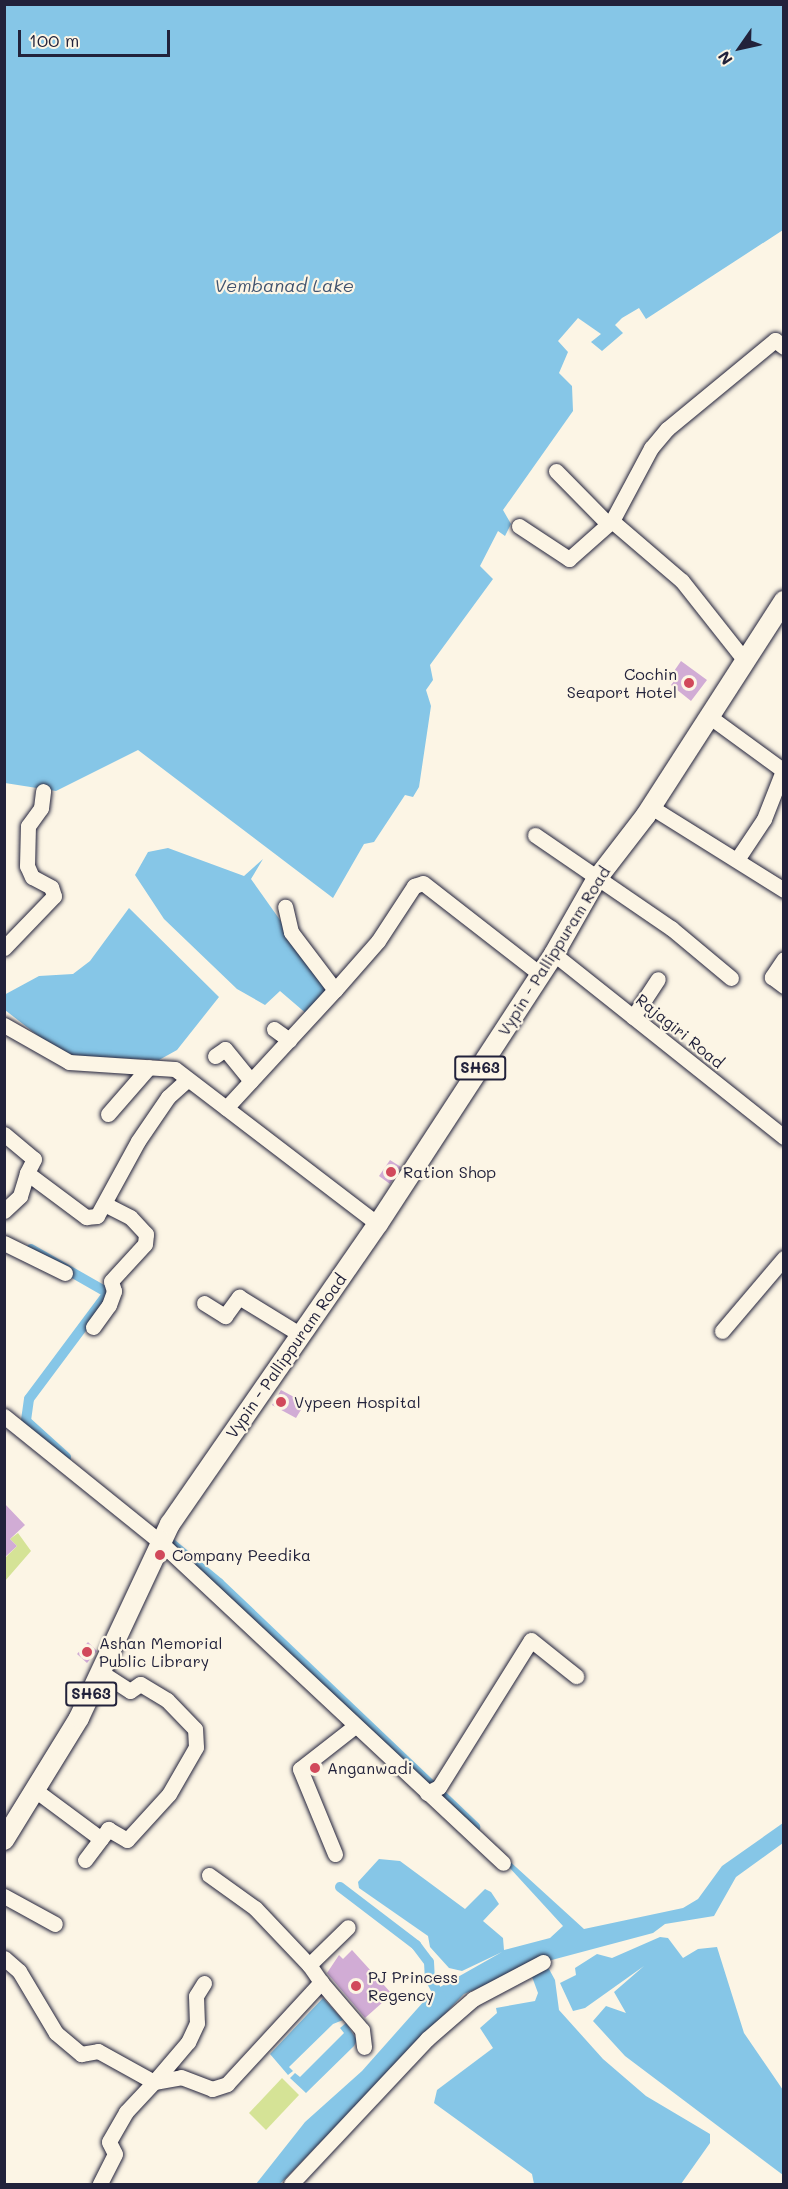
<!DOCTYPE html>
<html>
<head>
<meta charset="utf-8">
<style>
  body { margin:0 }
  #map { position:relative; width:788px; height:2189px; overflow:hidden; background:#fcf5e5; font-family:Mali,sans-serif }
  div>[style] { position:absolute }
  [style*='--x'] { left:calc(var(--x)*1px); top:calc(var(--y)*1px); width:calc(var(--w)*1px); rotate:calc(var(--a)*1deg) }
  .green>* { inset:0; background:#d5e396 }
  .water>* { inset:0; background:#86c6e7 }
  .canal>* { height:10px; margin:-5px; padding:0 5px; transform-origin:5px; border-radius:5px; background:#86c6e7 }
  .building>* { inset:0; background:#d1acd5 }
  .roads { filter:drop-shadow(0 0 2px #22223b) drop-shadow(0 0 2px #22223b) }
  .minor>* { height:15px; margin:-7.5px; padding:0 7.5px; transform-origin:7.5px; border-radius:7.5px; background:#fcf5e5 }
  .major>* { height:20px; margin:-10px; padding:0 10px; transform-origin:10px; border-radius:10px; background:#fcf5e5 }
  .dots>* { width:16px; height:16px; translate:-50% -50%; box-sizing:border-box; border:3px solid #fcf5e5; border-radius:50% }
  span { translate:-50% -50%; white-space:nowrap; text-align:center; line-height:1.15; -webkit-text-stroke:4.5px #fcf5e5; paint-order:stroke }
  .shield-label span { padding:2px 4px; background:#fcf5e5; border:2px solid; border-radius:4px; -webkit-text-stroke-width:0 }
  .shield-label { font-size:15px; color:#22223b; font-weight:700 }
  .poi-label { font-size:16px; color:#22223b }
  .right { translate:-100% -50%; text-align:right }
  .left { translate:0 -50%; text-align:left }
  .street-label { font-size:16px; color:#22223b }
  .water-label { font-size:18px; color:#40536f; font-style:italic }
  .frame { position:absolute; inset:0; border:6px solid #22223b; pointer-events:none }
  .north { position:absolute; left:710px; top:18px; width:60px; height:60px; -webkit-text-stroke:4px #fcf5e5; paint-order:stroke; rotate:236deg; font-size:16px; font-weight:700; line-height:24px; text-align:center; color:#22223b }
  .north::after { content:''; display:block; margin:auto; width:21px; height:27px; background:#22223b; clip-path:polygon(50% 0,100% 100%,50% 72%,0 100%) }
  .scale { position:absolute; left:18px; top:30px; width:152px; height:27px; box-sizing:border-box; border:3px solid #22223b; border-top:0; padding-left:8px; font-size:18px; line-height:21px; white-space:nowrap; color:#22223b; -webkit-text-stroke:4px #fcf5e5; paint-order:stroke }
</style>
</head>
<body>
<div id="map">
  <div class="green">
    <div style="clip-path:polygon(18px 1533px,31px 1551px,5px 1581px,5px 1558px,17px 1546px,10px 1539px)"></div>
    <div style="clip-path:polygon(282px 2078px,299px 2095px,266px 2130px,249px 2113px)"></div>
  </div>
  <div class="water">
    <div style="clip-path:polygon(5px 5px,783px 5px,783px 230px,646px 319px,639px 308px,622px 318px,615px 325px,623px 333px,602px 351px,591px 342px,601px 334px,578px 318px,558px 341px,568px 352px,559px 373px,572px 386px,573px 411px,503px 510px,511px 524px,505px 536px,498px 531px,480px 566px,493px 579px,430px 665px,433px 680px,426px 690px,431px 706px,419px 787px,413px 797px,405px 795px,374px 842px,364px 844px,333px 898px,138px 750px,56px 791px,5px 783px)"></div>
    <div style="clip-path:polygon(168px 848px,244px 876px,263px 859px,251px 879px,331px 992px,308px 1015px,280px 991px,265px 1005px,237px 989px,164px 919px,135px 875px,148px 852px)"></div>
    <div style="clip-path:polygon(129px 908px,219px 997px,177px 1050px,159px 1060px,75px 1056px,55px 1049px,5px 1010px,4px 995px,39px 976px,73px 974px,90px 961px)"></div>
    <div style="clip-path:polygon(783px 1823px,783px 1843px,736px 1877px,714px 1916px,665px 1924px,653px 1933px,533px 1965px,464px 1994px,280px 2184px,256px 2184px,305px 2122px,362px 2071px,433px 1991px,502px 1952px,462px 1971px,449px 1968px,430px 1947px,428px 1936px,359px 1888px,358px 1882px,379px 1859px,400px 1861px,465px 1909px,485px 1889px,491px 1892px,499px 1904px,483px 1921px,503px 1938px,504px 1950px,550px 1938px,563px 1926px,473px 1828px,584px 1929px,683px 1908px,698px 1899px,722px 1866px)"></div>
    <div style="clip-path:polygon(660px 1937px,668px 1938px,683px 1958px,698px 1949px,717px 1947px,744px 2033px,783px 2090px,783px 2175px,625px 2056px,593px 2021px,606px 2006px,626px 2013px,614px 1992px,644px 1966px,585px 2008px,573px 2011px,560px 1983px,576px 1975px,575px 1968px,597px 1954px,612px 1958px)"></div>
    <div style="clip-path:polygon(541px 1969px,549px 1969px,555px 1980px,559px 2010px,603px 2059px,646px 2096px,710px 2134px,710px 2143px,681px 2184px,534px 2184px,532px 2174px,434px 2103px,437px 2090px,493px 2048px,480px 2028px,497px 2013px,496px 2008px,535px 2001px,538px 1993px,531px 1974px)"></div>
    <div style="clip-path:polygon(323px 1998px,343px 2020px,333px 2024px,289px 2067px,293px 2071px,288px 2075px,270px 2054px)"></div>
    <div style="clip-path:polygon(346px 2023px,357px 2040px,354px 2046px,306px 2093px,290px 2078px,295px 2073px,300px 2077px,344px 2033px,340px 2028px)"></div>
  </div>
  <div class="canal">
    <div style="--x:31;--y:1249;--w:89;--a:29.7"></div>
    <div style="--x:108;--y:1293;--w:132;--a:126.7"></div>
    <div style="--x:29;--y:1399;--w:22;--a:98"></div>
    <div style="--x:26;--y:1421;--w:54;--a:42"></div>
    <div style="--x:166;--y:1539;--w:69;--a:39.7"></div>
    <div style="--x:219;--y:1583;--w:354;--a:43.6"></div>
    <div style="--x:340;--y:1887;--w:96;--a:37.3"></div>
    <div style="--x:416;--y:1945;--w:21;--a:53"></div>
    <div style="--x:429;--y:1962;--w:17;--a:87"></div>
    <div style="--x:430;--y:1979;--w:24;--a:60"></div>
  </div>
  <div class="building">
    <div style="clip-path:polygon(681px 661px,707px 680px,691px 701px,671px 685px,675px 680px,670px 677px)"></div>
    <div style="clip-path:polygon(390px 1160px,401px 1167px,390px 1184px,379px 1176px)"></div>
    <div style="clip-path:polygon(281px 1390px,305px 1403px,296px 1418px,272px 1405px)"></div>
    <div style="clip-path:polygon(4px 1503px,25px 1525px,10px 1539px,17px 1546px,4px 1558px)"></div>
    <div style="clip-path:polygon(88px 1642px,97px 1651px,87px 1663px,77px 1654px)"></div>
    <div style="clip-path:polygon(352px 1950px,392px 1994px,365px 2018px,327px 1973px,339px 1955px,343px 1959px)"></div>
  </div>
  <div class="roads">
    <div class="minor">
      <div style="--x:556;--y:471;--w:74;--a:45.5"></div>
      <div style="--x:612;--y:521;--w:92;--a:40.6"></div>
      <div style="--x:682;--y:581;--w:103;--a:51.7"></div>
      <div style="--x:519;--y:526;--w:60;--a:33.4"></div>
      <div style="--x:569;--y:559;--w:57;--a:-41.5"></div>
      <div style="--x:612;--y:521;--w:83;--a:-61.9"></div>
      <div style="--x:651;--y:448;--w:25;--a:-50"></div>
      <div style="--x:667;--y:429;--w:140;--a:-39.5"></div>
      <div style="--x:775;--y:340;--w:11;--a:38"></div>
      <div style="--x:710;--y:717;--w:92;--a:36.1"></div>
      <div style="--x:651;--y:807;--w:157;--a:32"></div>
      <div style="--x:535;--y:835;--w:165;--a:34.4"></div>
      <div style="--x:671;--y:928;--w:78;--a:39.8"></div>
      <div style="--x:738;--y:858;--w:47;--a:-56.3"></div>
      <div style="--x:764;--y:819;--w:49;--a:-68.6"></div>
      <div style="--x:4;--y:948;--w:72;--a:-46.1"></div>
      <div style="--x:54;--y:896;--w:9;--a:-108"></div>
      <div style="--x:51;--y:887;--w:21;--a:-152"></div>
      <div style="--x:32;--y:877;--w:12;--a:-114"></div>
      <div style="--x:27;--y:866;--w:40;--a:-88.6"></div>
      <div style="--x:28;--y:826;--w:22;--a:-54"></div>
      <div style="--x:41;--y:808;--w:17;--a:-83"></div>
      <div style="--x:554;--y:954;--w:294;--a:38.5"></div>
      <div style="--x:784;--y:959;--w:22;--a:124"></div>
      <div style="--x:772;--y:977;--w:15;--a:37"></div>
      <div style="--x:335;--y:990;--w:65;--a:-48.7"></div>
      <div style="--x:378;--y:941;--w:66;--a:-56.8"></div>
      <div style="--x:414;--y:886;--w:9;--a:-18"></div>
      <div style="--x:423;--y:883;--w:148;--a:37.9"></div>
      <div style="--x:633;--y:1017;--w:45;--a:-56.7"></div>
      <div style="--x:4;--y:1025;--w:75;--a:29.6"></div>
      <div style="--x:69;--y:1062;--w:106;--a:3.8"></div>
      <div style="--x:175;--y:1069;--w:255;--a:37.4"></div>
      <div style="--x:274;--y:1029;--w:19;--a:36"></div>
      <div style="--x:215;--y:1056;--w:12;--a:-35"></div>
      <div style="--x:225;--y:1049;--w:41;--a:50.9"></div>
      <div style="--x:226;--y:1108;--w:161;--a:-47.3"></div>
      <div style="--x:335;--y:990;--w:73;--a:-127.2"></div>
      <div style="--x:291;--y:932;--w:26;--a:-103"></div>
      <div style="--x:108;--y:1114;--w:62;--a:-48.9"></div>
      <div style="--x:4;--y:1134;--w:39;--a:40"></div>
      <div style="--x:34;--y:1159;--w:16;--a:117"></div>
      <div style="--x:27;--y:1173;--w:74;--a:36.7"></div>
      <div style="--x:86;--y:1217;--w:11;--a:-5"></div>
      <div style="--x:97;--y:1216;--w:85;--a:-61.3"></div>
      <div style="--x:138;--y:1141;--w:53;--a:-55.7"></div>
      <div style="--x:168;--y:1097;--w:24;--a:-42"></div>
      <div style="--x:4;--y:1211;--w:22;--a:-43"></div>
      <div style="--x:20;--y:1196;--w:24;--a:-73"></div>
      <div style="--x:4;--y:1243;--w:68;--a:26.2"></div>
      <div style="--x:204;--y:1303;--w:25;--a:32"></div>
      <div style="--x:225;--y:1316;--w:24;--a:-54"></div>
      <div style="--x:239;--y:1297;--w:73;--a:31.5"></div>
      <div style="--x:93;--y:1327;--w:27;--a:-54"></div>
      <div style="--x:109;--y:1305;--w:15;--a:-70"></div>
      <div style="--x:114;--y:1291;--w:10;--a:-107"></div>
      <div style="--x:111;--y:1281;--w:50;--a:-47.4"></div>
      <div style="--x:145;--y:1244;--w:10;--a:-84"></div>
      <div style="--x:146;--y:1234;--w:23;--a:-133"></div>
      <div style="--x:130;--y:1217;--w:27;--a:-153"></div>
      <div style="--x:722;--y:1331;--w:96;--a:-49.7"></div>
      <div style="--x:4;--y:1416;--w:199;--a:38.9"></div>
      <div style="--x:159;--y:1541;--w:471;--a:43.1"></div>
      <div style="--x:35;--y:1790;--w:82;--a:36.6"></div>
      <div style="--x:427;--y:1793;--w:13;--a:-27"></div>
      <div style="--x:439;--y:1787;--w:173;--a:-58"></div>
      <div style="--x:531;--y:1640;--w:58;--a:38.7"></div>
      <div style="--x:335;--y:1854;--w:92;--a:-112.4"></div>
      <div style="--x:300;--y:1769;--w:70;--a:-38"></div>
      <div style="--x:85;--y:1860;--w:39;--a:-53"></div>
      <div style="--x:108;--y:1829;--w:22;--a:30"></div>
      <div style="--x:127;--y:1840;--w:62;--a:-47.6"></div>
      <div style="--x:169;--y:1794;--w:54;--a:-60.1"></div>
      <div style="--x:196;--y:1747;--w:18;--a:-93"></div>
      <div style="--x:195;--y:1729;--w:40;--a:-134"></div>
      <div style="--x:167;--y:1700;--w:31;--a:-149"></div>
      <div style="--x:140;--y:1684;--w:12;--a:145"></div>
      <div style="--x:130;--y:1691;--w:35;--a:-147"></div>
      <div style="--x:209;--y:1875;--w:57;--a:35.7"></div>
      <div style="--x:255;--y:1908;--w:79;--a:46.5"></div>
      <div style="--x:309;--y:1965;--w:54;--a:-44.3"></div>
      <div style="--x:4;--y:1896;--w:58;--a:28.8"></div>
      <div style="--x:4;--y:1958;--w:20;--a:41"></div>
      <div style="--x:19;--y:1971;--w:72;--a:59.2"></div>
      <div style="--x:56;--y:2033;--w:33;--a:40"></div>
      <div style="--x:81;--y:2054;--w:17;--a:-10"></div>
      <div style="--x:98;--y:2051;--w:64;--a:29"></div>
      <div style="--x:154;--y:2082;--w:41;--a:133"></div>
      <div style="--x:126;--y:2112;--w:34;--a:120"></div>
      <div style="--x:109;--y:2142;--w:13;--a:63"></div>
      <div style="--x:115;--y:2154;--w:34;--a:117"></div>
      <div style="--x:321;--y:1982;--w:63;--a:49.5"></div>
      <div style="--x:362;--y:2030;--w:17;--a:83"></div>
      <div style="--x:204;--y:1983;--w:15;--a:122"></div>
      <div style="--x:196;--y:1996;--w:27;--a:88"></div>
      <div style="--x:197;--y:2023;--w:21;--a:115"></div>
      <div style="--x:188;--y:2042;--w:52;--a:130.4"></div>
      <div style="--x:154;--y:2082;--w:27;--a:-10"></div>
      <div style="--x:181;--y:2077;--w:33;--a:21"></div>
      <div style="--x:212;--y:2089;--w:16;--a:-18"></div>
      <div style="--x:227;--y:2084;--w:139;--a:-47.3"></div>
      <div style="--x:321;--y:1982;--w:21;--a:-125"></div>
      <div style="--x:291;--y:2184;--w:199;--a:-46.8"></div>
      <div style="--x:427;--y:2039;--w:61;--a:-41"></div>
      <div style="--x:473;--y:1999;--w:79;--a:-27.9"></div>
    </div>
    <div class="major">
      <div style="--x:4;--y:1840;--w:143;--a:-58.4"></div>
      <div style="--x:79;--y:1718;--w:214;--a:-64.9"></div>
      <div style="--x:170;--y:1524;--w:365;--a:-55.3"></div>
      <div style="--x:378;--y:1224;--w:322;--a:-56.9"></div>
      <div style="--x:554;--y:954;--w:85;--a:-60.4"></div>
      <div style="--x:596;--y:880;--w:82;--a:-52.4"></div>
      <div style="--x:646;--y:815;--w:255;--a:-57.2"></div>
    </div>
  </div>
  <div class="dots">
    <div style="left:689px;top:683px;background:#d1495b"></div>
    <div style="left:391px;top:1172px;background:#d1495b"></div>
    <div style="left:281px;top:1402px;background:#d1495b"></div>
    <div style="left:160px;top:1555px;background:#d1495b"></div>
    <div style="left:87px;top:1652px;background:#d1495b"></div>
    <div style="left:315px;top:1768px;background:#d1495b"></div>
    <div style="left:356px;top:1986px;background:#d1495b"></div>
  </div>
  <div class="shield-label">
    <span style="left:480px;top:1068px">SH63</span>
    <span style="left:91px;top:1694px">SH63</span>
  </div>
  <div class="poi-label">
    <span class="right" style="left:677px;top:683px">Cochin<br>Seaport Hotel</span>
    <span class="left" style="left:403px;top:1172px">Ration Shop</span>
    <span class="left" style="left:294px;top:1402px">Vypeen Hospital</span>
    <span class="left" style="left:172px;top:1555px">Company Peedika</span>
    <span class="left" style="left:99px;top:1652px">Ashan Memorial<br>Public Library</span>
    <span class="left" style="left:327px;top:1768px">Anganwadi</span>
    <span class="left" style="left:368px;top:1986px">PJ Princess<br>Regency</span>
  </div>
  <div class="street-label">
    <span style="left:554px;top:951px;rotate:-58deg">Vypin - Pallippuram Road</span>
    <span style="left:680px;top:1031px;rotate:39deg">Rajagiri Road</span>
    <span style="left:286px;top:1356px;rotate:-55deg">Vypin - Pallippuram Road</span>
  </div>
  <div class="water-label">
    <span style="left:284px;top:285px">Vembanad Lake</span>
  </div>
  <div class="frame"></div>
  <div class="north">N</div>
  <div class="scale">100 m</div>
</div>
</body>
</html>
